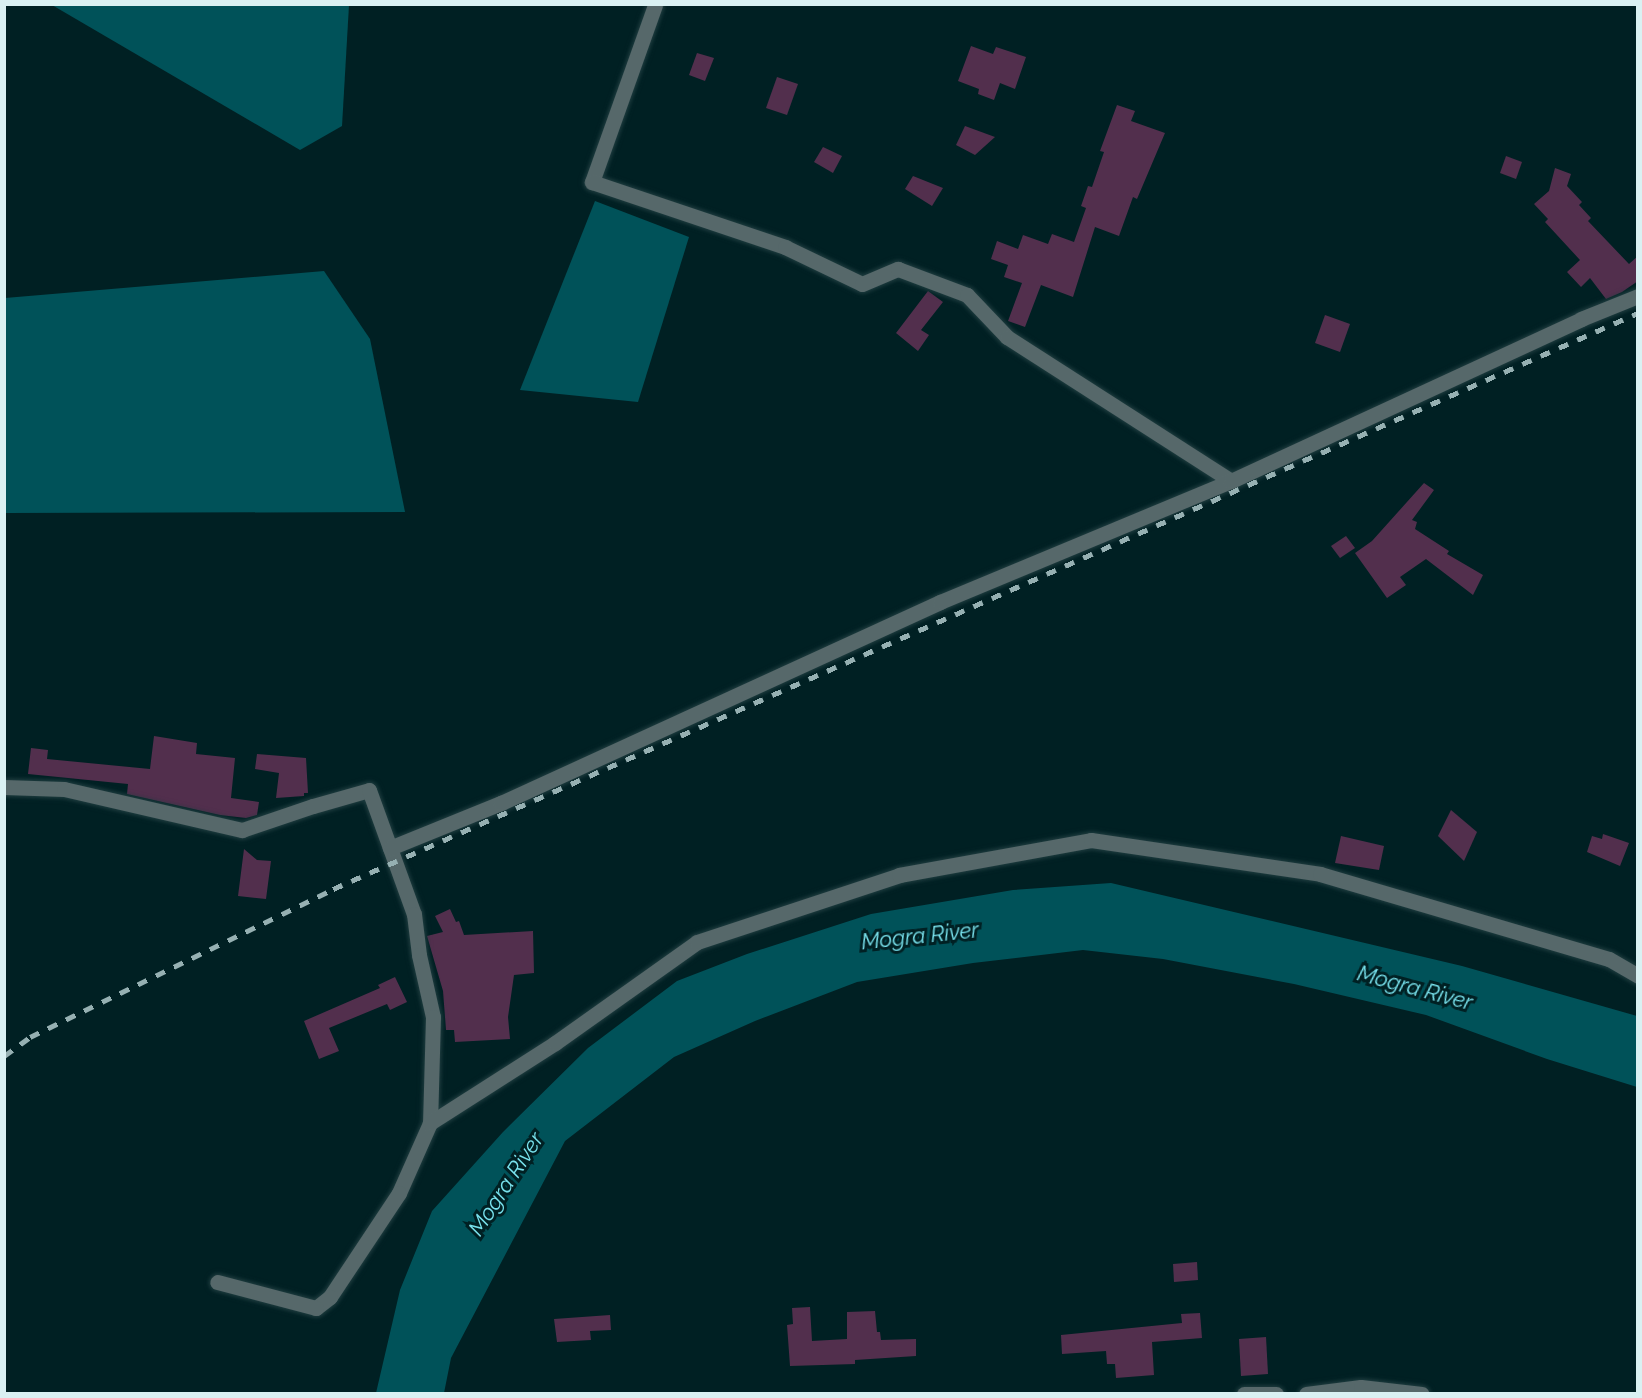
<!DOCTYPE html>
<html>
<head>
<meta charset="utf-8">
<style>
  body { margin:0 }
  #map { position:relative; width:1642px; height:1398px; overflow:hidden; background:#002023; font-family:Raleway,sans-serif }
  div>[style] { position:absolute }
  [style*='--x'] { left:calc(var(--x)*1px); top:calc(var(--y)*1px); width:calc(var(--w)*1px); rotate:calc(var(--a)*1deg) }
  .water>* { inset:0; background:#005259 }
  .building>* { inset:0; background:#522f4d }
  .roads { filter:drop-shadow(0 0 2px #1f3d40) drop-shadow(0 0 2px #1f3d40) }
  .minor>* { height:15px; margin:-7.5px; padding:0 7.5px; transform-origin:7.5px; border-radius:7.5px; background:#56686a }
  .rail>* { height:4.5px; margin-top:-2.25px; transform-origin:0; background:repeating-linear-gradient(90deg,#96b0b2 0 10px,transparent 0 20px) }
  span { translate:-50% -50%; white-space:nowrap; text-align:center; line-height:1.15; -webkit-text-stroke:6px #002023; paint-order:stroke }
  .water-label { font-size:22px; color:#78e2ed; font-style:italic }
  .frame { position:absolute; inset:0; border:6px solid #daf1f3; pointer-events:none }
</style>
</head>
<body>
<div id="map">
  <div class="water">
    <div style="clip-path:polygon(52px 5px,349px 5px,342px 126px,300px 150px)"></div>
    <div style="clip-path:polygon(595px 201px,689px 237px,638px 402px,520px 390px)"></div>
    <div style="clip-path:polygon(324px 271px,370px 339px,405px 512px,5px 513px,5px 298px)"></div>
    <div style="clip-path:polygon(1111px 883px,1462px 966px,1637px 1016px,1637px 1087px,1547px 1059px,1426px 1015px,1294px 984px,1163px 959px,1083px 950px,973px 963px,857px 982px,755px 1021px,674px 1057px,565px 1141px,451px 1358px,444px 1393px,376px 1393px,400px 1290px,432px 1211px,503px 1132px,588px 1048px,677px 981px,747px 954px,871px 914px,1013px 890px)"></div>
  </div>
  <div class="building">
    <div style="clip-path:polygon(971px 46px,993px 54px,996px 47px,1026px 57px,1015px 89px,1000px 83px,994px 100px,978px 94px,979px 89px,958px 81px)"></div>
    <div style="clip-path:polygon(697px 53px,714px 58px,705px 81px,689px 75px)"></div>
    <div style="clip-path:polygon(777px 77px,798px 84px,787px 115px,766px 108px)"></div>
    <div style="clip-path:polygon(1117px 105px,1135px 111px,1131px 121px,1165px 133px,1137px 199px,1133px 197px,1119px 236px,1095px 227px,1073px 297px,1041px 285px,1025px 327px,1008px 321px,1022px 283px,1004px 277px,1008px 265px,991px 259px,997px 241px,1018px 249px,1023px 235px,1048px 244px,1052px 234px,1074px 242px,1086px 208px,1081px 206px,1088px 186px,1092px 187px,1104px 152px,1100px 151px)"></div>
    <div style="clip-path:polygon(965px 126px,995px 137px,975px 155px,956px 145px)"></div>
    <div style="clip-path:polygon(823px 147px,842px 156px,833px 173px,814px 162px)"></div>
    <div style="clip-path:polygon(1506px 156px,1522px 162px,1516px 179px,1500px 173px)"></div>
    <div style="clip-path:polygon(1555px 168px,1571px 174px,1567px 186px,1582px 202px,1579px 205px,1591px 218px,1588px 221px,1629px 264px,1638px 256px,1638px 281px,1622px 292px,1606px 299px,1590px 278px,1581px 287px,1567px 272px,1580px 260px,1545px 222px,1548px 219px,1534px 204px,1549px 191px)"></div>
    <div style="clip-path:polygon(913px 176px,943px 188px,932px 206px,905px 189px)"></div>
    <div style="clip-path:polygon(928px 291px,943px 302px,921px 330px,929px 335px,918px 351px,896px 333px)"></div>
    <div style="clip-path:polygon(1325px 315px,1350px 324px,1340px 352px,1315px 343px)"></div>
    <div style="clip-path:polygon(1424px 483px,1434px 490px,1412px 520px,1417px 522px,1415px 529px,1449px 551px,1447px 554px,1483px 575px,1473px 595px,1426px 559px,1400px 577px,1406px 585px,1387px 598px,1355px 553px,1372px 541px)"></div>
    <div style="clip-path:polygon(1346px 536px,1355px 548px,1340px 558px,1331px 546px)"></div>
    <div style="clip-path:polygon(154px 736px,197px 743px,196px 754px,235px 758px,231px 798px,259px 802px,257px 815px,246px 818px,220px 815px,127px 794px,128px 784px,28px 774px,31px 748px,48px 750px,47px 759px,150px 769px)"></div>
    <div style="clip-path:polygon(257px 754px,306px 758px,308px 793px,304px 793px,304px 796px,276px 798px,279px 773px,255px 769px)"></div>
    <div style="clip-path:polygon(1451px 810px,1477px 832px,1464px 861px,1438px 836px)"></div>
    <div style="clip-path:polygon(1603px 834px,1629px 843px,1620px 866px,1587px 852px,1592px 836px,1602px 839px)"></div>
    <div style="clip-path:polygon(1341px 836px,1384px 846px,1379px 870px,1335px 863px)"></div>
    <div style="clip-path:polygon(244px 849px,257px 860px,271px 861px,266px 899px,238px 896px)"></div>
    <div style="clip-path:polygon(450px 909px,456px 922px,459px 921px,464px 935px,533px 931px,534px 973px,514px 975px,508px 1017px,510px 1039px,455px 1042px,454px 1030px,446px 1030px,443px 991px,427px 936px,443px 932px,435px 916px)"></div>
    <div style="clip-path:polygon(395px 977px,407px 1002px,390px 1010px,387px 1004px,329px 1028px,339px 1051px,319px 1059px,304px 1021px,380px 988px,378px 985px)"></div>
    <div style="clip-path:polygon(1197px 1262px,1198px 1280px,1174px 1282px,1173px 1264px)"></div>
    <div style="clip-path:polygon(810px 1307px,812px 1341px,847px 1339px,847px 1312px,875px 1311px,877px 1332px,880px 1332px,881px 1340px,916px 1339px,916px 1356px,855px 1360px,855px 1364px,790px 1366px,787px 1325px,793px 1324px,792px 1308px)"></div>
    <div style="clip-path:polygon(1200px 1313px,1202px 1338px,1152px 1342px,1154px 1375px,1116px 1378px,1115px 1364px,1107px 1364px,1106px 1351px,1062px 1354px,1061px 1335px,1182px 1323px,1181px 1314px)"></div>
    <div style="clip-path:polygon(610px 1315px,611px 1330px,590px 1331px,591px 1340px,557px 1342px,554px 1319px)"></div>
    <div style="clip-path:polygon(1266px 1337px,1268px 1374px,1241px 1376px,1239px 1339px)"></div>
  </div>
  <div class="roads">
    <div class="minor">
      <div style="--x:655;--y:5;--w:188;--a:109.6"></div>
      <div style="--x:592;--y:182;--w:204;--a:18.6"></div>
      <div style="--x:785;--y:247;--w:85;--a:25.7"></div>
      <div style="--x:862;--y:284;--w:39;--a:-23"></div>
      <div style="--x:898;--y:269;--w:74;--a:20.6"></div>
      <div style="--x:967;--y:295;--w:58;--a:46.4"></div>
      <div style="--x:1007;--y:337;--w:266;--a:32.7"></div>
      <div style="--x:4;--y:787;--w:60;--a:1.9"></div>
      <div style="--x:64;--y:789;--w:183;--a:13"></div>
      <div style="--x:242;--y:830;--w:75;--a:-18.7"></div>
      <div style="--x:313;--y:806;--w:58;--a:-15.9"></div>
      <div style="--x:369;--y:790;--w:132;--a:70.1"></div>
      <div style="--x:414;--y:914;--w:41;--a:83"></div>
      <div style="--x:419;--y:955;--w:64;--a:77.3"></div>
      <div style="--x:433;--y:1017;--w:106;--a:91.6"></div>
      <div style="--x:430;--y:1123;--w:77;--a:113.9"></div>
      <div style="--x:399;--y:1193;--w:125;--a:123.6"></div>
      <div style="--x:330;--y:1297;--w:18;--a:142"></div>
      <div style="--x:316;--y:1308;--w:102;--a:-165.3"></div>
      <div style="--x:390;--y:848;--w:120;--a:-22.1"></div>
      <div style="--x:501;--y:803;--w:483;--a:-24.6"></div>
      <div style="--x:940;--y:602;--w:315;--a:-22.6"></div>
      <div style="--x:1231;--y:481;--w:386;--a:-24.8"></div>
      <div style="--x:1581;--y:319;--w:61;--a:-22"></div>
      <div style="--x:430;--y:1123;--w:148;--a:-32.6"></div>
      <div style="--x:555;--y:1043;--w:174;--a:-35.4"></div>
      <div style="--x:697;--y:942;--w:213;--a:-18.3"></div>
      <div style="--x:899;--y:875;--w:195;--a:-10.3"></div>
      <div style="--x:1091;--y:840;--w:232;--a:8.4"></div>
      <div style="--x:1320;--y:874;--w:301;--a:16.4"></div>
      <div style="--x:1609;--y:959;--w:34;--a:30"></div>
      <div style="--x:1244;--y:1394;--w:32;--a:0"></div>
      <div style="--x:1306;--y:1394;--w:55;--a:-7.3"></div>
      <div style="--x:1361;--y:1387;--w:61;--a:6.5"></div>
    </div>
  </div>
  <div class="rail">
    <div style="--x:4;--y:1056;--w:32;--a:-36"></div>
    <div style="--x:30;--y:1037;--w:337;--a:-26"></div>
    <div style="--x:333;--y:889;--w:1426;--a:-23.82"></div>
  </div>
  <div class="water-label">
    <span style="left:920px;top:936px;rotate:-6deg">Mogra River</span>
    <span style="left:1415px;top:988px;rotate:15deg">Mogra River</span>
    <span style="left:506px;top:1184px;rotate:-57deg">Mogra River</span>
  </div>
  <div class="frame"></div>
</div>
</body>
</html>
